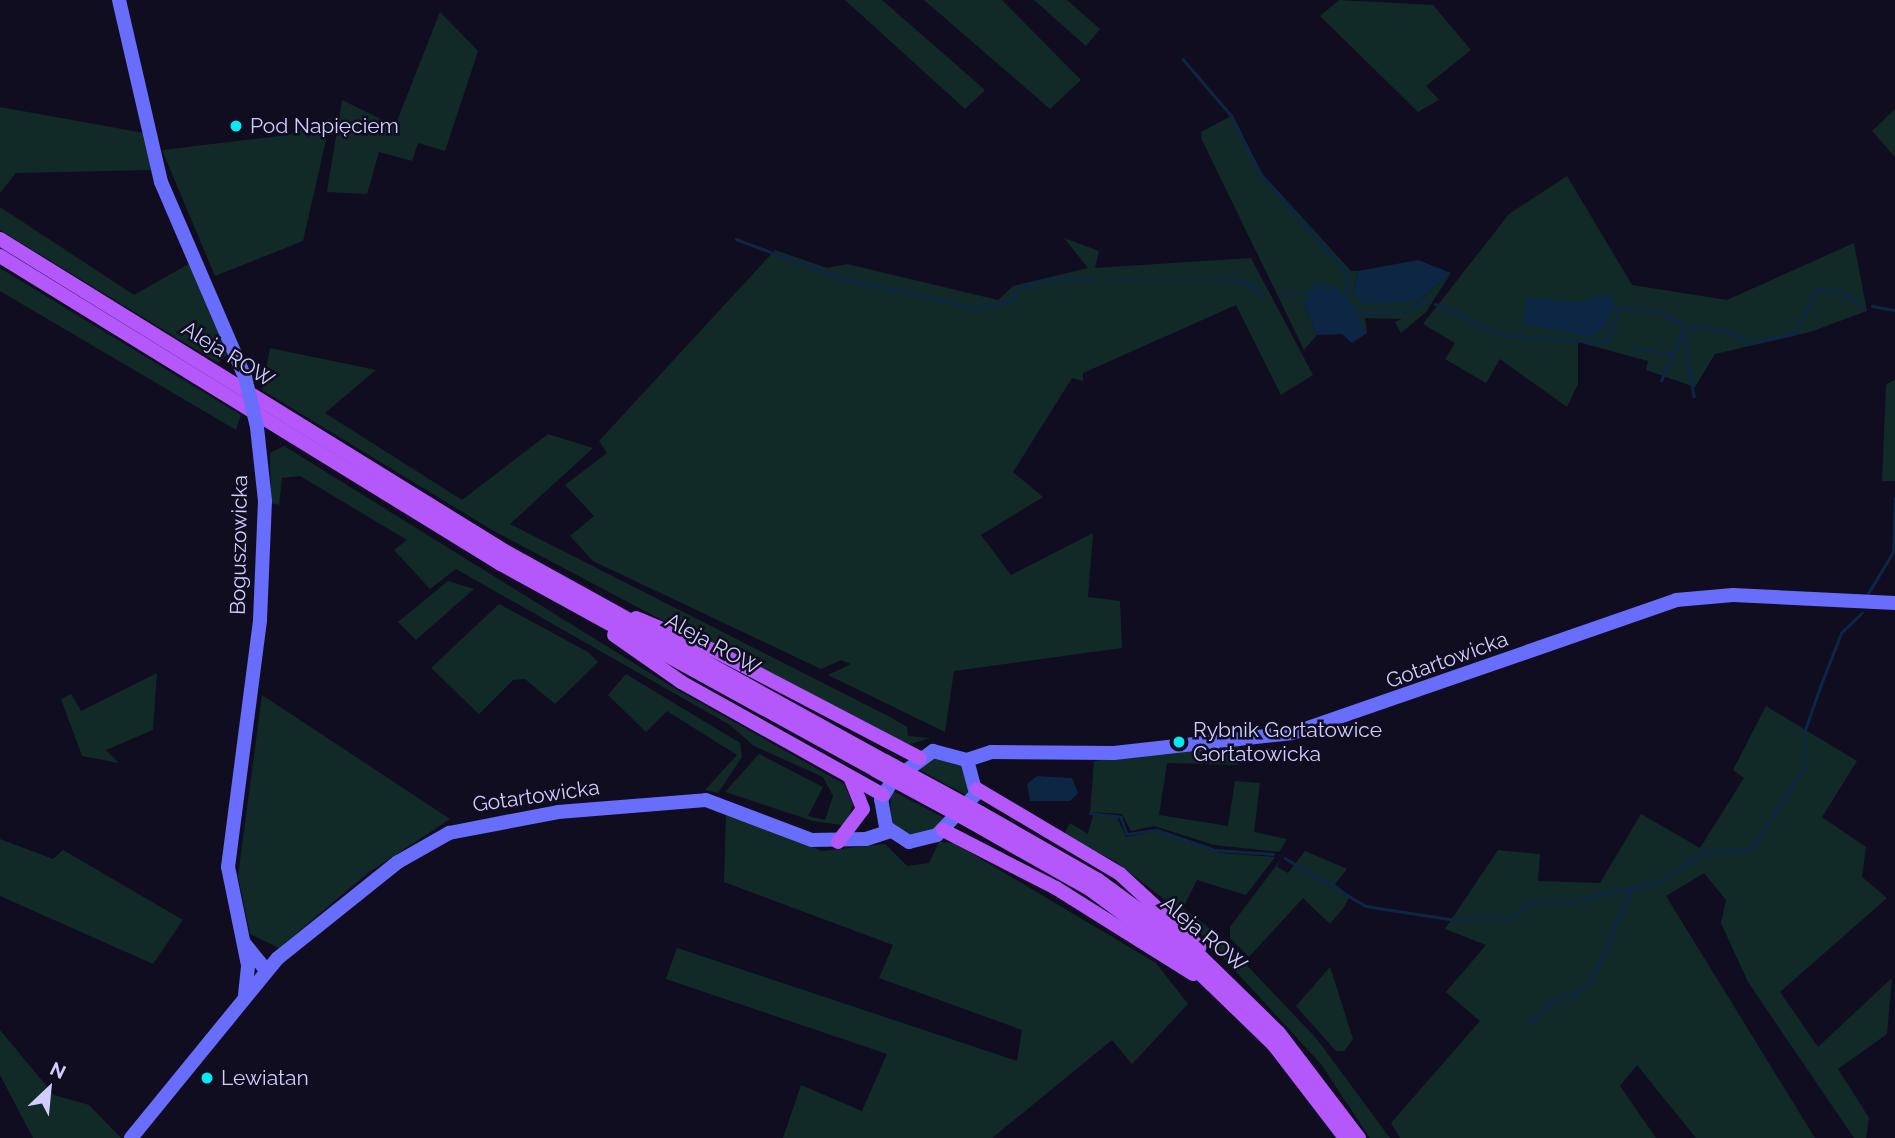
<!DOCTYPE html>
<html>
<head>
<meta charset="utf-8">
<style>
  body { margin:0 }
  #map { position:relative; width:1895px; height:1138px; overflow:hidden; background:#100d20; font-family:Raleway,sans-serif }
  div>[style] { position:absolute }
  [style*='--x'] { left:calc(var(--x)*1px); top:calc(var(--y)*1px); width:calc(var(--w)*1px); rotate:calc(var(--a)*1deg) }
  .green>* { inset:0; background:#112a28 }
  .water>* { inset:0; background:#0d2644 }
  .stream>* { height:2.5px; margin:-1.25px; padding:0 1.25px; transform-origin:1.25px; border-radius:1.25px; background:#0d2644 }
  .secondary>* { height:14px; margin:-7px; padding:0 7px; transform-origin:7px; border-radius:7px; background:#686dfb }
  .primary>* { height:14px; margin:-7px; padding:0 7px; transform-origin:7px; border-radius:7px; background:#b458fb }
  .secondary-bridge>* { height:14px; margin:-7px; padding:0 7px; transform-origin:7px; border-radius:7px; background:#686dfb }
  .primary-bridge>* { height:14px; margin:-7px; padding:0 7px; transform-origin:7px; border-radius:7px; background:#b458fb }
  .dots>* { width:19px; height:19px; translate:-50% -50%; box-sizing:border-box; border:4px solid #100d20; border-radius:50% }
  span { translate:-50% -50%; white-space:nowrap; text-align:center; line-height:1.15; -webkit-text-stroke:5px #100d20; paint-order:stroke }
  .poi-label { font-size:21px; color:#d1cefe }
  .left { translate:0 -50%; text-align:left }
  .street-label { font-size:21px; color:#d1cefe }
  .north { position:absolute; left:14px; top:1054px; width:70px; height:70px; -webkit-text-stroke:5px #100d20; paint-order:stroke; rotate:26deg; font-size:19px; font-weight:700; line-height:28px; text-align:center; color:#d1cefe }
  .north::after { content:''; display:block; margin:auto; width:24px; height:32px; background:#d1cefe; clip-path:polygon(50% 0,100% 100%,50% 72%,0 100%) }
</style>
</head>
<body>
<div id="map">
  <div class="green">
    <div style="clip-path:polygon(845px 0,882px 0,985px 90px,965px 109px)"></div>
    <div style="clip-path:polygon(924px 0,1002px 0,1081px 80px,1050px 109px)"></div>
    <div style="clip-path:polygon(1034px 0,1067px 0,1100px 29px,1086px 46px)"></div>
    <div style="clip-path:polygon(1339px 0,1433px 5px,1471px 50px,1426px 86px,1439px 100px,1418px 112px,1320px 16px)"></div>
    <div style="clip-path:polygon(440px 12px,478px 51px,445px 151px,418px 143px,412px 161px,379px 152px,367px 194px,327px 192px,342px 100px,395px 126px)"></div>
    <div style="clip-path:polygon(0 107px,144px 133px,152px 170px,16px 173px,0 193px)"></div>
    <div style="clip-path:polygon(1895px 109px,1895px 157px,1872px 131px)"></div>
    <div style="clip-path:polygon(1233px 115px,1260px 171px,1351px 271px,1358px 271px,1353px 292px,1419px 301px,1451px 273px,1426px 312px,1401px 333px,1395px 322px,1402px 319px,1365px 318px,1367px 333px,1345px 295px,1303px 303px,1317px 335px,1304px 350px,1202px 140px,1201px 132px)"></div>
    <div style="clip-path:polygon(331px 118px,303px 241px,215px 276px,162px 150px,288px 135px)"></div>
    <div style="clip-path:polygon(1567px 176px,1632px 285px,1727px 300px,1854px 243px,1867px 311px,1810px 332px,1715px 354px,1695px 387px,1646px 370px,1648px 361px,1578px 342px,1578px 384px,1567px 407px,1500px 359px,1486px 383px,1445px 359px,1455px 343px,1423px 324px,1509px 214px)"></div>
    <div style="clip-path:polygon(0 207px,134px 295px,192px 262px,229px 353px,218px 363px,0 230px)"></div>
    <div style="clip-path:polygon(1064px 238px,1099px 251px,1095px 268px,1251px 258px,1313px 375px,1281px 395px,1236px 305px,1083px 373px,1083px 381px,1072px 378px,1013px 472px,1043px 497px,981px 535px,1011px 575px,1093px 533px,1088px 597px,1120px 601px,1122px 648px,954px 671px,945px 732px,828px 675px,851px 664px,841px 660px,821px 669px,593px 561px,570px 536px,594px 516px,565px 485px,607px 453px,599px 441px,775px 250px,827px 268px,847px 264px,998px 300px,1013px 286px,1088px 268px)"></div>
    <div style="clip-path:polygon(0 268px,241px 415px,236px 430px,0 291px)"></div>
    <div style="clip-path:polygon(270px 348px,376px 370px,325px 413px,462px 500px,548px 434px,593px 448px,510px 524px,890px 717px,907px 727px,908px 736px,930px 738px,901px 747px,492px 530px,262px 390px)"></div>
    <div style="clip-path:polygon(1895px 379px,1895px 481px,1882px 481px,1886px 385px)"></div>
    <div style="clip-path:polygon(284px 446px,674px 688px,844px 784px,853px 804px,849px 816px,842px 825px,813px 821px,725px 792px,759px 754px,823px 787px,808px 816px,825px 820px,833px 796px,823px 777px,754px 746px,730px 725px,456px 569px,430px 589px,394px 550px,407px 540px,300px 476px,282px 478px,279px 505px,271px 503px,270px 453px)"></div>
    <div style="clip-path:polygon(448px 581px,474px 589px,416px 640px,398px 622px)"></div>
    <div style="clip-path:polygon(499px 604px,588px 652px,598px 662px,555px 704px,525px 679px,513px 680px,479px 714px,431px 668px)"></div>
    <div style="clip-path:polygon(157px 673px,153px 730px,106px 750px,119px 763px,82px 756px,61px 699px,71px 694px,81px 711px)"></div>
    <div style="clip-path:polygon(626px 674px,740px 743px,742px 757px,718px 793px,705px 790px,737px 755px,667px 711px,646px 732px,608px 695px)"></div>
    <div style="clip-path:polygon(262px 695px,450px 819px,368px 873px,279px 948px,250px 934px,238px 876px)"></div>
    <div style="clip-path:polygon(1766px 706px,1857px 761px,1822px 817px,1866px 847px,1862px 877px,1887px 898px,1780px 992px,1818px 1047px,1892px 978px,1887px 1034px,1838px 1069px,1869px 1118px,1866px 1138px,1854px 1138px,1748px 982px,1721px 923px,1726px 900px,1704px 873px,1666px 896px,1815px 1138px,1696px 1138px,1637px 1065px,1620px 1086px,1656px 1138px,1400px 1138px,1391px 1123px,1480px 1021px,1446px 992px,1486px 945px,1445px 929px,1498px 850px,1540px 854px,1538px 881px,1600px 883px,1641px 814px,1700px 848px,1744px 778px,1733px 770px)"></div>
    <div style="clip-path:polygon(1240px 744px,1238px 765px,1167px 763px,1159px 815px,1228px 826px,1235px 781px,1260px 783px,1254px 832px,1287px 839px,1279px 852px,1214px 845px,1154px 826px,1131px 831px,1122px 814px,1090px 812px,1094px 761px)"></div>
    <div style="clip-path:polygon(932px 757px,961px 762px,970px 797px,916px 768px)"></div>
    <div style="clip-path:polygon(891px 790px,946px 819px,929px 834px,910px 837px,890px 824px)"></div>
    <div style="clip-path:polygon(726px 813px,822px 851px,885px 844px,907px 866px,929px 863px,939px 842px,954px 843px,1156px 963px,1188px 1004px,1132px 1064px,1112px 1040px,992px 1138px,783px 1138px,801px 1085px,862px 1111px,887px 1054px,666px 979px,677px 948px,1017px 1061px,1022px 1030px,879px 978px,893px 945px,724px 882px)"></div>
    <div style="clip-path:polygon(1093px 815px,1117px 817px,1126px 837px,1158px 831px,1220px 853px,1275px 857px,1246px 895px,1197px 880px,1183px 908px,1218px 935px,1316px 1038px,1390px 1138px,1370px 1138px,1321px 1064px,1181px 912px,1116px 862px,1064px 834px,1070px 823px,1088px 834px)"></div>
    <div style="clip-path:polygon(0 839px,53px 859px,63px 850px,183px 920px,153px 964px,0 896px)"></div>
    <div style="clip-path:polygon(1305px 851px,1347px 869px,1335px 884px,1350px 896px,1344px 907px,1330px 924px,1303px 898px,1249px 957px,1230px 938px,1230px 927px,1281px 859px,1277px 867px,1288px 873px)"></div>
    <div style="clip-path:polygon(1330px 967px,1353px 1039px,1344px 1051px,1336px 1051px,1296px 1006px)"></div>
    <div style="clip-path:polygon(0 1030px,54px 1095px,89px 1105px,121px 1138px,33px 1138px,0 1075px)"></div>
  </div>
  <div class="water">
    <div style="clip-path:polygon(1418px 260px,1451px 273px,1419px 301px,1363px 304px,1353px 292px,1358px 271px)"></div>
    <div style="clip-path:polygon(1317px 287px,1345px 294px,1367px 333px,1352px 343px,1342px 334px,1317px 335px,1303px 303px)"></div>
    <div style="clip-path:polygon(1610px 294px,1615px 303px,1604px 329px,1592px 337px,1523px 324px,1527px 297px,1578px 302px)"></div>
    <div style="clip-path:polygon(1037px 776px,1072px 778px,1078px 793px,1070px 801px,1030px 801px,1027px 784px)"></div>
  </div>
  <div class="stream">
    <div style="--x:1183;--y:59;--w:72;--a:49.5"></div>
    <div style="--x:1230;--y:114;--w:68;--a:62.7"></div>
    <div style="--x:1261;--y:174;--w:133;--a:49.3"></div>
    <div style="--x:1348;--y:275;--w:17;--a:97"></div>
    <div style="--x:736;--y:239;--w:108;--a:20.6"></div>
    <div style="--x:837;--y:277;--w:142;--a:12.6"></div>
    <div style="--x:976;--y:308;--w:34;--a:-10"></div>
    <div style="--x:1009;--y:302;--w:18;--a:-52"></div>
    <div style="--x:1020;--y:288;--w:28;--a:-17"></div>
    <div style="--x:1047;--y:280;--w:47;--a:-1.2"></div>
    <div style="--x:1106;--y:279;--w:125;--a:0"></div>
    <div style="--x:1231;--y:279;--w:15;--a:8"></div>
    <div style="--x:1246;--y:281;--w:23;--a:40"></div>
    <div style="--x:1278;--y:294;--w:26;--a:0"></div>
    <div style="--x:1304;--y:294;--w:15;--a:-42"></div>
    <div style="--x:1315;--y:284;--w:20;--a:11"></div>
    <div style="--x:1335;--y:288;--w:37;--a:43"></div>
    <div style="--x:1362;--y:313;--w:43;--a:-2.7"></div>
    <div style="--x:1405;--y:311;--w:25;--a:-26"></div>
    <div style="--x:1435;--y:304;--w:76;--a:24.2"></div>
    <div style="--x:1504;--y:335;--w:94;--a:4.3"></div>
    <div style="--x:1598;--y:342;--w:9;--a:-6"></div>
    <div style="--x:1607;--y:341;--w:34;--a:-69"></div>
    <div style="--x:1872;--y:306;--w:23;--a:10"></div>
    <div style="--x:1614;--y:307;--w:47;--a:6.1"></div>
    <div style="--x:1661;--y:312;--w:27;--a:31"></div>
    <div style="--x:1684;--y:326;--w:40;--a:5.7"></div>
    <div style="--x:1724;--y:330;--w:29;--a:27"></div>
    <div style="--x:1750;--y:343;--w:45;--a:-11.6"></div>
    <div style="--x:1794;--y:334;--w:50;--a:-63.9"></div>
    <div style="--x:1816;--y:289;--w:24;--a:5"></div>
    <div style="--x:1840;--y:291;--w:29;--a:35"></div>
    <div style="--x:1683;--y:325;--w:72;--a:81.2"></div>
    <div style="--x:1631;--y:347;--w:41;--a:11.3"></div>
    <div style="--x:1661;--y:381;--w:53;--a:-66.8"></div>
    <div style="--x:1866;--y:597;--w:52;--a:-59"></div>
    <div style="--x:1893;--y:552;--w:54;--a:-87.9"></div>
    <div style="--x:1090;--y:813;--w:31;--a:7"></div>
    <div style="--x:1121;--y:817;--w:18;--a:71"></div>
    <div style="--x:1127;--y:834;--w:30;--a:-8"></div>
    <div style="--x:1157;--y:830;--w:61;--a:19"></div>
    <div style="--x:1215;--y:850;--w:58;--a:3.9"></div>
    <div style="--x:1285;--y:858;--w:94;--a:30.7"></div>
    <div style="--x:1366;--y:906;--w:90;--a:8.9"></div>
    <div style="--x:1455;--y:920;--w:58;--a:-3"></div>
    <div style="--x:1513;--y:917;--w:25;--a:-42"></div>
    <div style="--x:1532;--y:900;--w:42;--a:1.4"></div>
    <div style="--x:1574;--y:901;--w:91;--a:-13.3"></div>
    <div style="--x:1663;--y:880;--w:50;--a:-35.3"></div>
    <div style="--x:1704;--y:851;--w:47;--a:-1.2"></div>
    <div style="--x:1751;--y:850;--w:95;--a:-57"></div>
    <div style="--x:1803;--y:770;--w:40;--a:-87.1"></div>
    <div style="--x:1805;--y:730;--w:46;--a:-70.8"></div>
    <div style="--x:1820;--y:687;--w:58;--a:-68.7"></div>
    <div style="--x:1841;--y:633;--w:29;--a:-44"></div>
    <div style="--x:1529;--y:1023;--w:35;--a:-43"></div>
    <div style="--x:1555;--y:999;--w:20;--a:-11"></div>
    <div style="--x:1575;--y:995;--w:25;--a:-43"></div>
    <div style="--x:1593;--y:978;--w:98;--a:-67.1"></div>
  </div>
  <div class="secondary">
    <div style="--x:119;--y:0;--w:187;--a:77"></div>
    <div style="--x:161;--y:182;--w:212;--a:66.7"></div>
    <div style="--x:933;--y:751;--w:35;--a:15"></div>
    <div style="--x:967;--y:760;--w:35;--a:75"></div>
    <div style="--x:976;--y:794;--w:57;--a:133.6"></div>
    <div style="--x:937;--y:835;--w:29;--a:166"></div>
    <div style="--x:909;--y:842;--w:27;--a:-147"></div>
    <div style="--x:886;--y:827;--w:27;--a:-100"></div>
    <div style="--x:881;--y:800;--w:22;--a:-60"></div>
    <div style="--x:892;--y:781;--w:51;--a:-36.2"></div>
    <div style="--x:967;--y:760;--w:25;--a:-18"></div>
    <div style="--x:991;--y:752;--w:123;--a:0.5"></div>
    <div style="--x:1114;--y:753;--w:180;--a:-6.4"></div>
    <div style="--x:1293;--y:733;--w:405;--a:-19.1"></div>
    <div style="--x:1676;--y:600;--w:57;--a:-5"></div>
    <div style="--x:1733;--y:595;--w:162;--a:2.8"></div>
    <div style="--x:244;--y:943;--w:36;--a:51"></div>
    <div style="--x:245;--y:995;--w:30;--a:-84"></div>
    <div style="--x:248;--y:965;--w:100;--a:-101.5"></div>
    <div style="--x:228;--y:867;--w:249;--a:-82.6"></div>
    <div style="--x:260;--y:620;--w:119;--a:-87.6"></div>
    <div style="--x:265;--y:501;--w:74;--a:-96.2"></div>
    <div style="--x:131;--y:1138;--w:232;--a:-50.8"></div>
    <div style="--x:278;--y:958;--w:154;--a:-38.7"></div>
    <div style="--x:398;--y:862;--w:59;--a:-29.6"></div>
    <div style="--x:449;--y:833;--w:111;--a:-10.9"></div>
    <div style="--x:558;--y:812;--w:148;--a:-4.6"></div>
    <div style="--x:706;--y:800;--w:113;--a:20.7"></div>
    <div style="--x:812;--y:840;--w:54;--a:-1.1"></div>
    <div style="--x:866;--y:839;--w:25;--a:-18"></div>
  </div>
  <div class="primary">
    <div style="--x:0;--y:239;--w:597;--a:31.72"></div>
    <div style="--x:508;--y:553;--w:431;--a:28.9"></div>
    <div style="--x:0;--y:256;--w:586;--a:31.6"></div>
    <div style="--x:499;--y:563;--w:429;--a:28.8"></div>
    <div style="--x:636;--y:618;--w:86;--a:22.7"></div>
    <div style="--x:715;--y:651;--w:231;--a:27.6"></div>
    <div style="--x:614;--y:635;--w:82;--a:35"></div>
    <div style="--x:681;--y:682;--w:231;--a:29.2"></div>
    <div style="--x:977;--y:789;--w:166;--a:30.7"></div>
    <div style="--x:1120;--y:874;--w:108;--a:42.7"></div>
    <div style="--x:981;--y:813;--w:135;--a:29.8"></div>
    <div style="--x:1098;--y:880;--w:120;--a:36.2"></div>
    <div style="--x:1195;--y:951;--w:117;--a:44.3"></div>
    <div style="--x:1279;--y:1033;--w:132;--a:52.7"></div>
    <div style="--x:971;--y:822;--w:138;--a:29.5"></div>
    <div style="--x:1091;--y:890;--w:119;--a:36.5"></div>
    <div style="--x:1187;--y:961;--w:120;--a:44"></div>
    <div style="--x:1273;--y:1044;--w:118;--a:52.5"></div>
    <div style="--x:943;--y:830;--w:127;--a:27.2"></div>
    <div style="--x:1056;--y:888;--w:162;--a:32.1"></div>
    <div style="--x:838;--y:842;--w:41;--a:-52.9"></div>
    <div style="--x:863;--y:809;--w:35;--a:-112"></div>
  </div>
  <div class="secondary-bridge">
    <div style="--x:245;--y:377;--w:51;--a:76.5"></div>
  </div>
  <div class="primary-bridge">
    <div style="--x:885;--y:761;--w:109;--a:28.4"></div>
    <div style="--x:875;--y:770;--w:109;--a:28.4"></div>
  </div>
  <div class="dots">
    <div style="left:236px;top:126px;background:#06e9f1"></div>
    <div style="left:1179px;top:742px;background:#06e9f1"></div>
    <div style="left:207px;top:1078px;background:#06e9f1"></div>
  </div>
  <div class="poi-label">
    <span class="left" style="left:250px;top:126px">Pod Napięciem</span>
    <span class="left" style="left:1193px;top:742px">Rybnik Gortatowice<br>Gortatowicka</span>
    <span class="left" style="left:221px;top:1078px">Lewiatan</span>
  </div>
  <div class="street-label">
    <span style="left:228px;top:354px;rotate:32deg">Aleja ROW</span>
    <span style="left:239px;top:545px;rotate:-89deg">Boguszowicka</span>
    <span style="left:713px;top:644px;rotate:29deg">Aleja ROW</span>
    <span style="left:1447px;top:660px;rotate:-20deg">Gotartowicka</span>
    <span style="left:536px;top:796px;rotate:-8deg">Gotartowicka</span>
    <span style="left:1204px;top:934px;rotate:40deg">Aleja ROW</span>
  </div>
  <div class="north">N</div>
</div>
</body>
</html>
